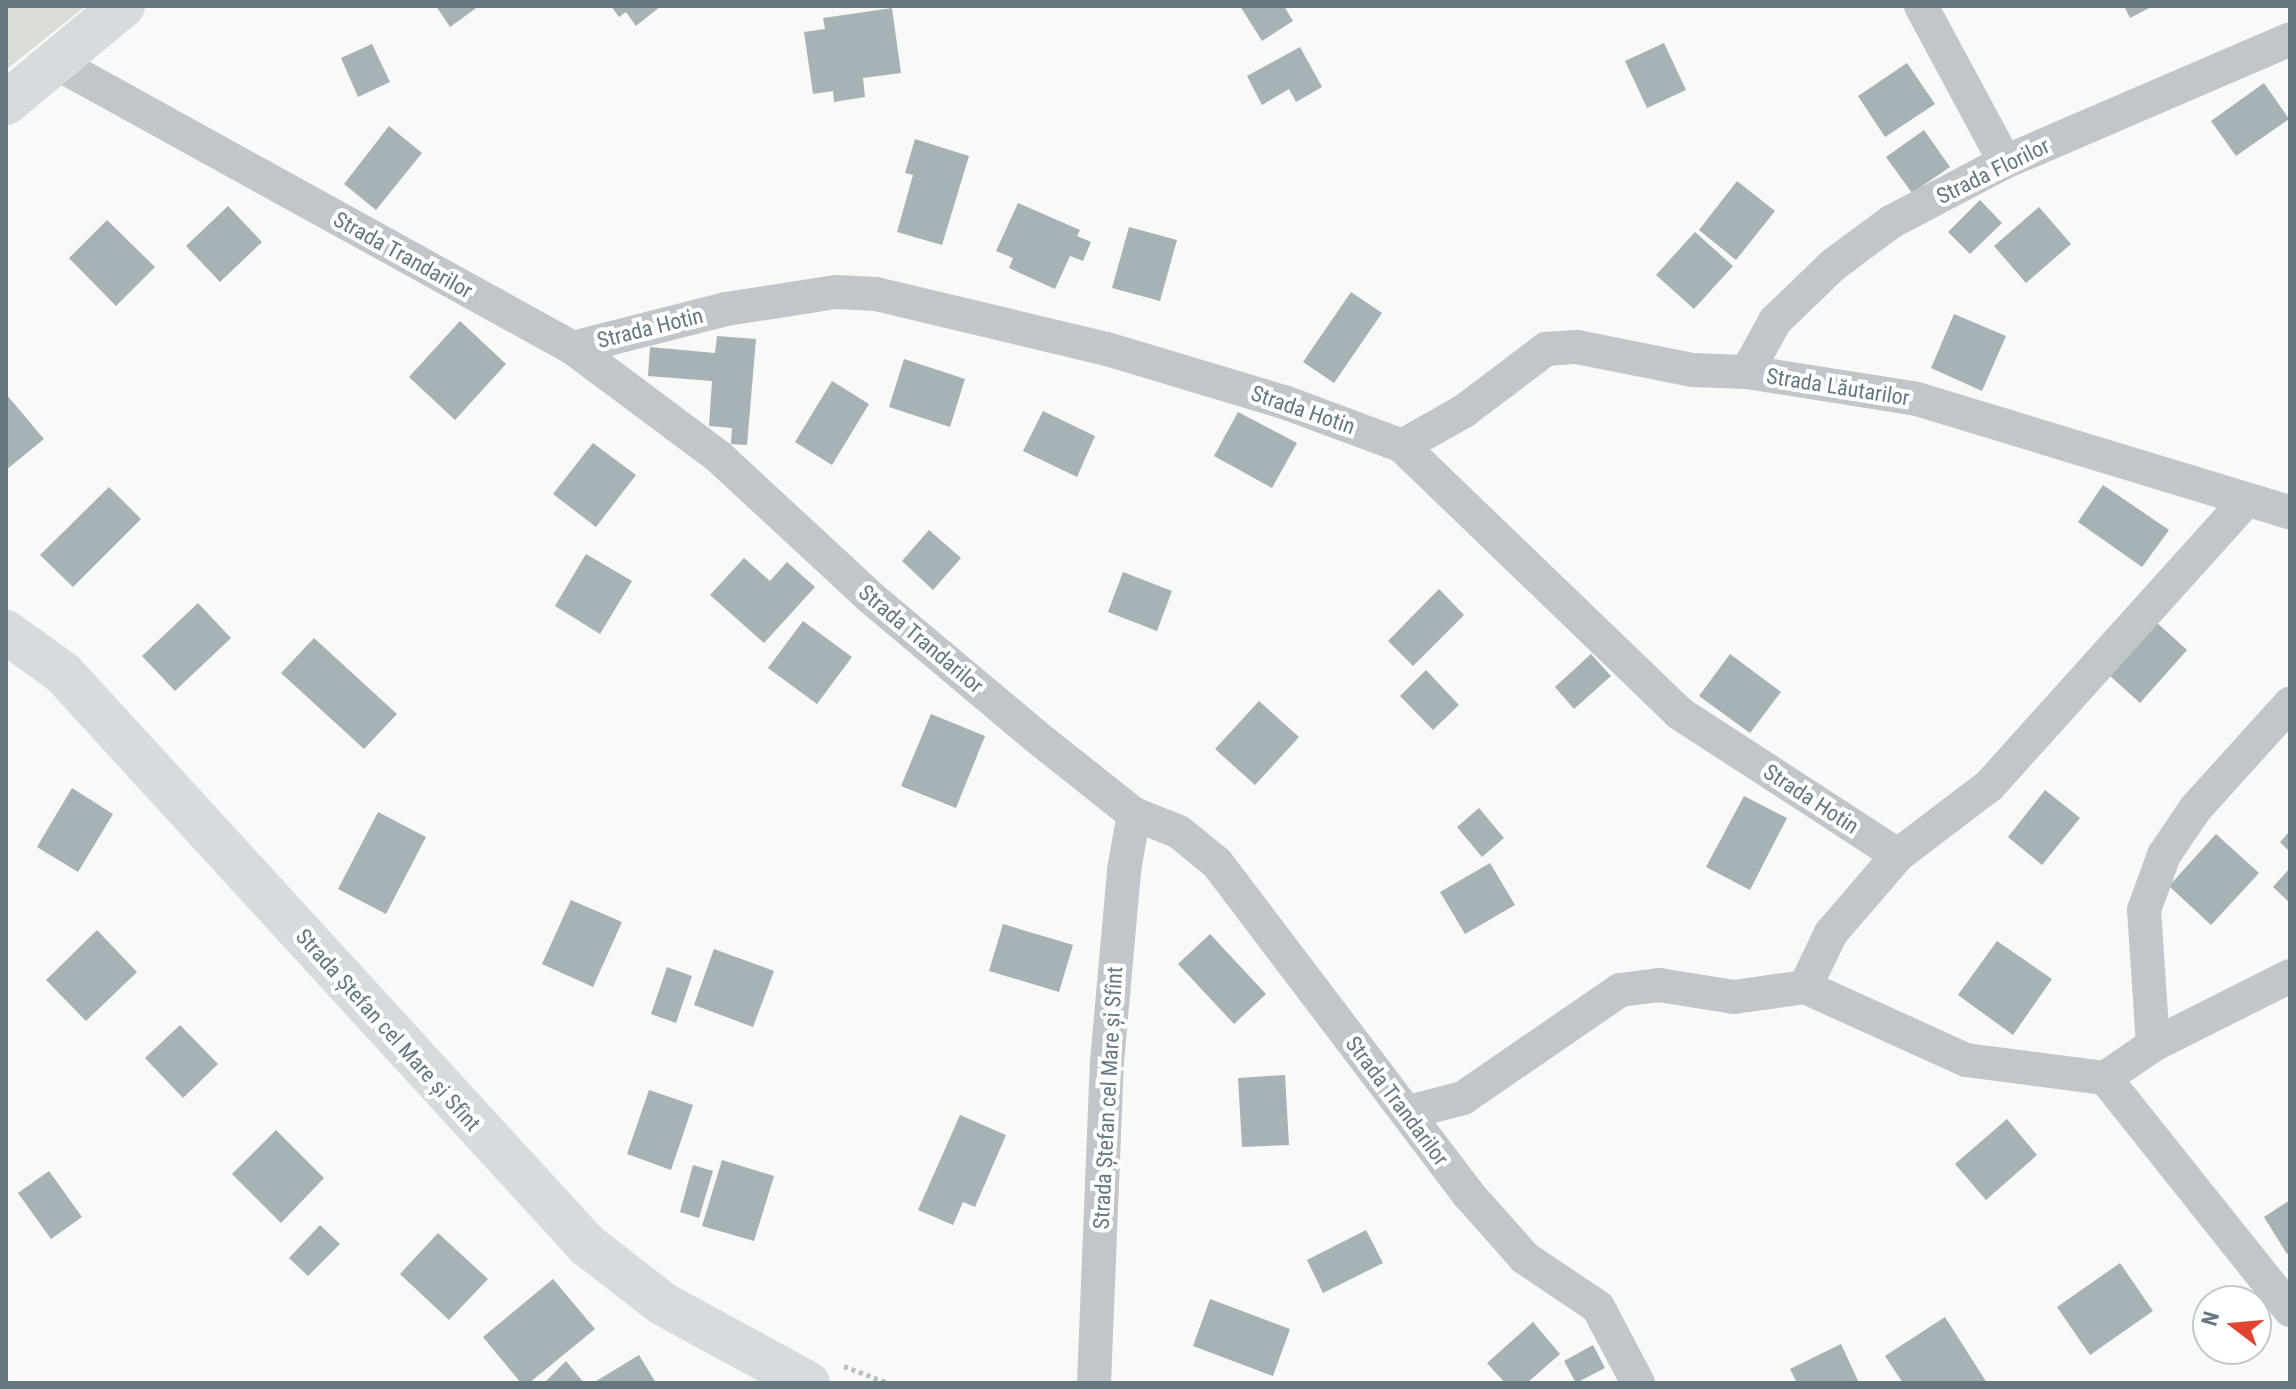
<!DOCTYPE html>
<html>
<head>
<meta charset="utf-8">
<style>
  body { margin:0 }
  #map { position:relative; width:2296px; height:1389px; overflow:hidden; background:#f9f9f7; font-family:"Roboto Condensed",sans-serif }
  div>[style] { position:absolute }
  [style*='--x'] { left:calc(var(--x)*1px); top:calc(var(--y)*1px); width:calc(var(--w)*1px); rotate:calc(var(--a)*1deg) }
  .green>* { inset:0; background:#daded6 }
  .building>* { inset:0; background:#a7b2b6 }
  .path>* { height:5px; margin-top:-2.5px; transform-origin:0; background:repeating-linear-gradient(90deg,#bbbfc1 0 4px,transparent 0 8px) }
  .street>* { height:34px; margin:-17px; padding:0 17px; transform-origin:17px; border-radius:17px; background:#c0c6c9 }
  .secondary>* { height:44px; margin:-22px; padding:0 22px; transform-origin:22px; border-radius:22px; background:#d6dbde }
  span { translate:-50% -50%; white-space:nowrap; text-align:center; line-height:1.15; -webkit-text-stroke:8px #fff; paint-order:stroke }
  .street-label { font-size:22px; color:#657881 }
  .frame { position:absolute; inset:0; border:8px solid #657881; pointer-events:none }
  .north { position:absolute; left:2192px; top:1285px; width:80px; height:80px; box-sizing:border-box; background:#fff; border:2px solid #c1c9cd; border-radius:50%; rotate:286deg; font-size:22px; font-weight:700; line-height:32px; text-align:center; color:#657881 }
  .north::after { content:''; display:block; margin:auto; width:28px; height:36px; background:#df4531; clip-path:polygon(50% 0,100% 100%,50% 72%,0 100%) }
</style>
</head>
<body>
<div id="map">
  <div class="green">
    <div style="clip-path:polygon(6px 6px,86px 6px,6px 70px)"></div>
  </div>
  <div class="building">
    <div style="clip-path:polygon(436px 6px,479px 6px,450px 27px)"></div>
    <div style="clip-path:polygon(611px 6px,661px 6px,636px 26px,626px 12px,619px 17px)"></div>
    <div style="clip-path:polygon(1240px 6px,1284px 6px,1293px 21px,1262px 41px)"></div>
    <div style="clip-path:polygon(2124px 6px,2153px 6px,2130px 18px)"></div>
    <div style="clip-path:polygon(892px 8px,901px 73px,863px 78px,865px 97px,834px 102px,833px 91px,813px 94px,804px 32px,825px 29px,823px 18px)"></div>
    <div style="clip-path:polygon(1664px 43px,1686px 90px,1647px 108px,1625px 61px)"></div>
    <div style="clip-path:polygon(372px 44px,390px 82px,358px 97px,341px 58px)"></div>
    <div style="clip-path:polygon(1300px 47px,1322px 87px,1296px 102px,1289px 89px,1262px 105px,1247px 76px)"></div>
    <div style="clip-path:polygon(1907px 63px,1935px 104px,1885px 137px,1858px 96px)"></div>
    <div style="clip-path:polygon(2264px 83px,2289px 119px,2236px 156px,2211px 121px)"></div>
    <div style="clip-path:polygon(389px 126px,422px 153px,376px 210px,344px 184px)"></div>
    <div style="clip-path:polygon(1924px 130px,1950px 167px,1912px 193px,1886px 157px)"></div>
    <div style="clip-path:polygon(915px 139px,969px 156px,942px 245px,897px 232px,913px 175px,905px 173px)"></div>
    <div style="clip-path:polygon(1737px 181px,1775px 211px,1736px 260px,1699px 230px)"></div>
    <div style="clip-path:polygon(1980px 200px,2002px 223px,1970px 254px,1948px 232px)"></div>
    <div style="clip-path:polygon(1018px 203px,1080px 230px,1077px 236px,1091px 242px,1083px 261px,1070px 256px,1055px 289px,1009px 268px,1013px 258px,996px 251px)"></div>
    <div style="clip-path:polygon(228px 206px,262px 242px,220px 282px,186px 246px)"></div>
    <div style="clip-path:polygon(2039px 207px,2071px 244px,2026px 283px,1994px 246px)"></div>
    <div style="clip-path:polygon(107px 220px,155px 267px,116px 306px,69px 258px)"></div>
    <div style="clip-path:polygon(1129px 227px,1177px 240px,1160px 301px,1112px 288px)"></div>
    <div style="clip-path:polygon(1695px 232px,1733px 266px,1694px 309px,1656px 275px)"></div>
    <div style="clip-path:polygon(1351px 292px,1382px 313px,1334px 383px,1303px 362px)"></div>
    <div style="clip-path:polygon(1954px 314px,2006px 336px,1982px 391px,1931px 368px)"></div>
    <div style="clip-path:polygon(460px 321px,506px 364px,455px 420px,409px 377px)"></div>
    <div style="clip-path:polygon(717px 336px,756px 339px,747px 445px,731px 444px,732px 428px,709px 426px,712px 381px,648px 376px,650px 347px,715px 353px)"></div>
    <div style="clip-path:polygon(904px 359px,965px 379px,950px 427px,889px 407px)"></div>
    <div style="clip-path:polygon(832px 381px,869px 404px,832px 465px,795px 442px)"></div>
    <div style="clip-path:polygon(6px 394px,44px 439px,6px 470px)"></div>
    <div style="clip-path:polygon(1043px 411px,1095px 436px,1077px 477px,1023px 451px)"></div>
    <div style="clip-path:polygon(1238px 412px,1297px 443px,1272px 488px,1214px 456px)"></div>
    <div style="clip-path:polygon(593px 443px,636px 475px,596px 527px,553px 494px)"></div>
    <div style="clip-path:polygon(2103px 485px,2169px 530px,2142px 567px,2078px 522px)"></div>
    <div style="clip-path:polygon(109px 487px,141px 519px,73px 587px,40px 555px)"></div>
    <div style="clip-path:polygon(929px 530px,961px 558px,933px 590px,902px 561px)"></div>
    <div style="clip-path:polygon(586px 554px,632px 581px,600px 634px,555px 606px)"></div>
    <div style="clip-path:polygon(744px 558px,770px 581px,787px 562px,815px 587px,764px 643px,710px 595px)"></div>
    <div style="clip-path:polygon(1123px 572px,1172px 591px,1157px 631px,1108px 612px)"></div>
    <div style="clip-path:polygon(1439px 589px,1464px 615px,1413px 666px,1388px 641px)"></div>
    <div style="clip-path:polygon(198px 603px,231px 638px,175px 691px,142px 656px)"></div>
    <div style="clip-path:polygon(803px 621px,852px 657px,817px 704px,768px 668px)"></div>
    <div style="clip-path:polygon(2156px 622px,2187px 650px,2140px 703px,2109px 675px)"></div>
    <div style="clip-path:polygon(314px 638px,397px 714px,364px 749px,281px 673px)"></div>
    <div style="clip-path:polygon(1591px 654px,1611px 676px,1574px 709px,1555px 687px)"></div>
    <div style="clip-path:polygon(1730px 654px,1781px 692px,1750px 733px,1699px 696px)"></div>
    <div style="clip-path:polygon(1426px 670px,1459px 705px,1433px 730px,1400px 696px)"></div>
    <div style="clip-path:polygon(1259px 701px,1299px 737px,1255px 785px,1215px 749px)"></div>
    <div style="clip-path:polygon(931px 714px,985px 736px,956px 808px,901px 786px)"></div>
    <div style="clip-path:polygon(72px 788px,113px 814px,78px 872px,37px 847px)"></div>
    <div style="clip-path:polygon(2045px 790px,2080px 818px,2042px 865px,2008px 837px)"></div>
    <div style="clip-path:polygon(1744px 796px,1787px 818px,1750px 890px,1706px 867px)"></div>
    <div style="clip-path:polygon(1479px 808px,1504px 838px,1482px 857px,1457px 827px)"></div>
    <div style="clip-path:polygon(378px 812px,426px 837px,386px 914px,338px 889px)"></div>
    <div style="clip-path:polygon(2290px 831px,2290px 852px,2280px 842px)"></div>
    <div style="clip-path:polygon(2216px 834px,2259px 873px,2211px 925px,2169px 886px)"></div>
    <div style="clip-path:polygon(1490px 863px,1515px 905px,1465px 934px,1440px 892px)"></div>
    <div style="clip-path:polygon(2290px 868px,2290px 903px,2273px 887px)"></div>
    <div style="clip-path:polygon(571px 900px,622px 922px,593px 987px,542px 964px)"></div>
    <div style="clip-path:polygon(1003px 924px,1073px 945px,1059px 992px,989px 971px)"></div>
    <div style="clip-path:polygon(97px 930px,137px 972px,86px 1021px,46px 980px)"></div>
    <div style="clip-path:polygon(1210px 934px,1266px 994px,1234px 1024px,1178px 964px)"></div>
    <div style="clip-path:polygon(1997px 941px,2052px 979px,2013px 1035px,1958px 995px)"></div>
    <div style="clip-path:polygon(714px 949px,774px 971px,753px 1027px,694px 1005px)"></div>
    <div style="clip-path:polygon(667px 967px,692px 976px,676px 1023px,651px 1014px)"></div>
    <div style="clip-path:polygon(180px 1025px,218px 1064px,183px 1098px,145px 1058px)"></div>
    <div style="clip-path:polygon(1285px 1075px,1289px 1145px,1242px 1147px,1238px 1078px)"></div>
    <div style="clip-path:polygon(649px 1090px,693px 1105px,671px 1170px,627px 1154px)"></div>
    <div style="clip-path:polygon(960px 1115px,1006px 1135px,975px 1207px,963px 1202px,953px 1225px,918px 1210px)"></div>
    <div style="clip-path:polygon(2007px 1119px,2037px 1155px,1986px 1200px,1955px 1164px)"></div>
    <div style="clip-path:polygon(276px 1130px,324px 1178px,281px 1223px,232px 1174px)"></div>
    <div style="clip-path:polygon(722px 1160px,774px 1176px,754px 1241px,702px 1226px)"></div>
    <div style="clip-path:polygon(693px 1165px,713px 1171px,699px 1218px,680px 1212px)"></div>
    <div style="clip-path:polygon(49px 1171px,82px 1217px,51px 1239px,18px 1193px)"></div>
    <div style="clip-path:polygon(2290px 1200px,2290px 1252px,2287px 1254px,2264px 1217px)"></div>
    <div style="clip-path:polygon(320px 1225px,340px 1244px,308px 1276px,289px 1258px)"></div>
    <div style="clip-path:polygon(1366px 1230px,1383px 1263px,1323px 1293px,1307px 1260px)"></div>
    <div style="clip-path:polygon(438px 1233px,488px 1279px,449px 1320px,400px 1274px)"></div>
    <div style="clip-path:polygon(2120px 1263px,2153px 1311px,2090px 1355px,2057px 1307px)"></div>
    <div style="clip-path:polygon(553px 1279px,595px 1329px,529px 1383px,521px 1383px,483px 1337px)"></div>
    <div style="clip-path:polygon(1210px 1299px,1290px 1329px,1273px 1376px,1193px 1346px)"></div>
    <div style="clip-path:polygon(1945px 1317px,1987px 1383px,1903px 1383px,1885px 1356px)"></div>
    <div style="clip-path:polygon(1533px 1322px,1560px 1354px,1527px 1383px,1505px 1383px,1487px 1363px)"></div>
    <div style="clip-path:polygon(1841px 1344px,1859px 1383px,1797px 1383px,1790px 1369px)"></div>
    <div style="clip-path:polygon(1593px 1345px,1605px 1368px,1576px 1383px,1564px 1361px)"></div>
    <div style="clip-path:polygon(639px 1355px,656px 1383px,593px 1383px)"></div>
    <div style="clip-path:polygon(566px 1361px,584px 1383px,544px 1383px)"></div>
  </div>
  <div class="path">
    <div style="--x:844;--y:1366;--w:47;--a:21.1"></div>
  </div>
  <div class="street">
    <div style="--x:1921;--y:6;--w:177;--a:61.7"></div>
    <div style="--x:53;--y:61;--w:594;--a:28.9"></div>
    <div style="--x:573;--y:348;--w:182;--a:36.7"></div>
    <div style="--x:719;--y:457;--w:206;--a:42.8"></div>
    <div style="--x:870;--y:597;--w:226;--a:40"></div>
    <div style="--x:1043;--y:742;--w:116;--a:38.4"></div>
    <div style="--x:1134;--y:814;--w:48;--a:21.8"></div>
    <div style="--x:1179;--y:832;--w:49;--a:39.2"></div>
    <div style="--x:1217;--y:863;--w:417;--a:52.8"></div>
    <div style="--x:1469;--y:1195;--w:84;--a:48.4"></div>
    <div style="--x:1525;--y:1258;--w:88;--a:33.9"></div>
    <div style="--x:1598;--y:1307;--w:86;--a:62.2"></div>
    <div style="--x:573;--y:348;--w:158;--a:-14.3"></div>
    <div style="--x:726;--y:309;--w:111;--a:-8.8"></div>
    <div style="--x:836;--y:292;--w:40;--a:2.9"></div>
    <div style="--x:876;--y:294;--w:237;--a:13.4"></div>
    <div style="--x:1107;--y:349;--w:185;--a:16.7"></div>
    <div style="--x:1284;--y:402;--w:126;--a:20.4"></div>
    <div style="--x:1402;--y:446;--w:385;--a:43.9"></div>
    <div style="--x:1679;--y:713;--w:261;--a:33"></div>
    <div style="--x:1747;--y:372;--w:58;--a:-61.2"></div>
    <div style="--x:1775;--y:321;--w:81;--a:-44"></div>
    <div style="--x:1833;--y:265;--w:72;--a:-36.6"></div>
    <div style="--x:1891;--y:222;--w:129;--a:-27.8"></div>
    <div style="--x:2005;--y:162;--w:310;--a:-23.3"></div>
    <div style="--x:1402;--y:446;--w:71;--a:-29.4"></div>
    <div style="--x:1464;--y:411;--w:103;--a:-37.1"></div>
    <div style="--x:1546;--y:349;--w:31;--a:-4"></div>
    <div style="--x:1577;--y:347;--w:117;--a:11.3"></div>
    <div style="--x:1692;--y:370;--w:55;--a:2.1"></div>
    <div style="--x:1747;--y:372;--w:172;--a:9"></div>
    <div style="--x:1917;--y:399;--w:390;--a:16.9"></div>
    <div style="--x:1805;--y:987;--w:60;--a:-64.3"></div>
    <div style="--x:1831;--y:933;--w:103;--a:-49.3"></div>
    <div style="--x:1898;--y:855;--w:114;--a:-37.2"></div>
    <div style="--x:1989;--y:786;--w:384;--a:-48"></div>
    <div style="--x:2153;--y:1045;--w:135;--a:-93.8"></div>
    <div style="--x:2144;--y:910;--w:59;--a:-70"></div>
    <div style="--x:2164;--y:855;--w:55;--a:-56"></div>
    <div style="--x:2195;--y:809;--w:142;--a:-47.9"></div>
    <div style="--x:2105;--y:1078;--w:58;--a:-34.5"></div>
    <div style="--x:2153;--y:1045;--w:153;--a:-26.7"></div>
    <div style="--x:1409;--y:1112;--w:56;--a:-14.5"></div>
    <div style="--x:1463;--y:1098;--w:191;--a:-34.5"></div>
    <div style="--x:1620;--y:990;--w:39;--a:-7"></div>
    <div style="--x:1659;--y:985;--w:76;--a:9.1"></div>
    <div style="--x:1734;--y:997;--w:72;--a:-8"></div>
    <div style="--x:1805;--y:987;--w:177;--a:24.4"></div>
    <div style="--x:1966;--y:1060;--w:140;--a:7.4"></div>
    <div style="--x:2105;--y:1078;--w:297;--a:51.4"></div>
    <div style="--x:1094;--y:1383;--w:321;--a:-87.7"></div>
    <div style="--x:1107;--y:1062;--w:193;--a:-84.9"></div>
    <div style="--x:1124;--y:870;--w:57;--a:-79.9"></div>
  </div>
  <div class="secondary">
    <div style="--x:6;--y:103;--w:152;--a:-39.7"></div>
    <div style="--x:6;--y:632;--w:70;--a:35.7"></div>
    <div style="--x:63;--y:673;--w:776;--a:47.51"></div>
    <div style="--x:587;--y:1245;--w:96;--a:37.8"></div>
    <div style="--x:663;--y:1304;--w:165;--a:28.6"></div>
  </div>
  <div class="street-label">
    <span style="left:1993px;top:171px;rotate:-26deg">Strada Florilor</span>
    <span style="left:403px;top:255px;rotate:29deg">Strada Trandarilor</span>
    <span style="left:650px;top:328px;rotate:-14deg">Strada Hotin</span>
    <span style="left:1838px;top:387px;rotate:9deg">Strada Lăutarilor</span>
    <span style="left:1303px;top:410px;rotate:19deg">Strada Hotin</span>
    <span style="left:921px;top:639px;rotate:40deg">Strada Trandarilor</span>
    <span style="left:1811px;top:799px;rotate:33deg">Strada Hotin</span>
    <span style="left:388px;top:1030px;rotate:48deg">Strada Ștefan cel Mare și Sfînt</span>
    <span style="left:1108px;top:1098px;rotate:-87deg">Strada Ștefan cel Mare și Sfînt</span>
    <span style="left:1397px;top:1101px;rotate:53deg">Strada Trandarilor</span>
  </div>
  <div class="frame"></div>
  <div class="north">N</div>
</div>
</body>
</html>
